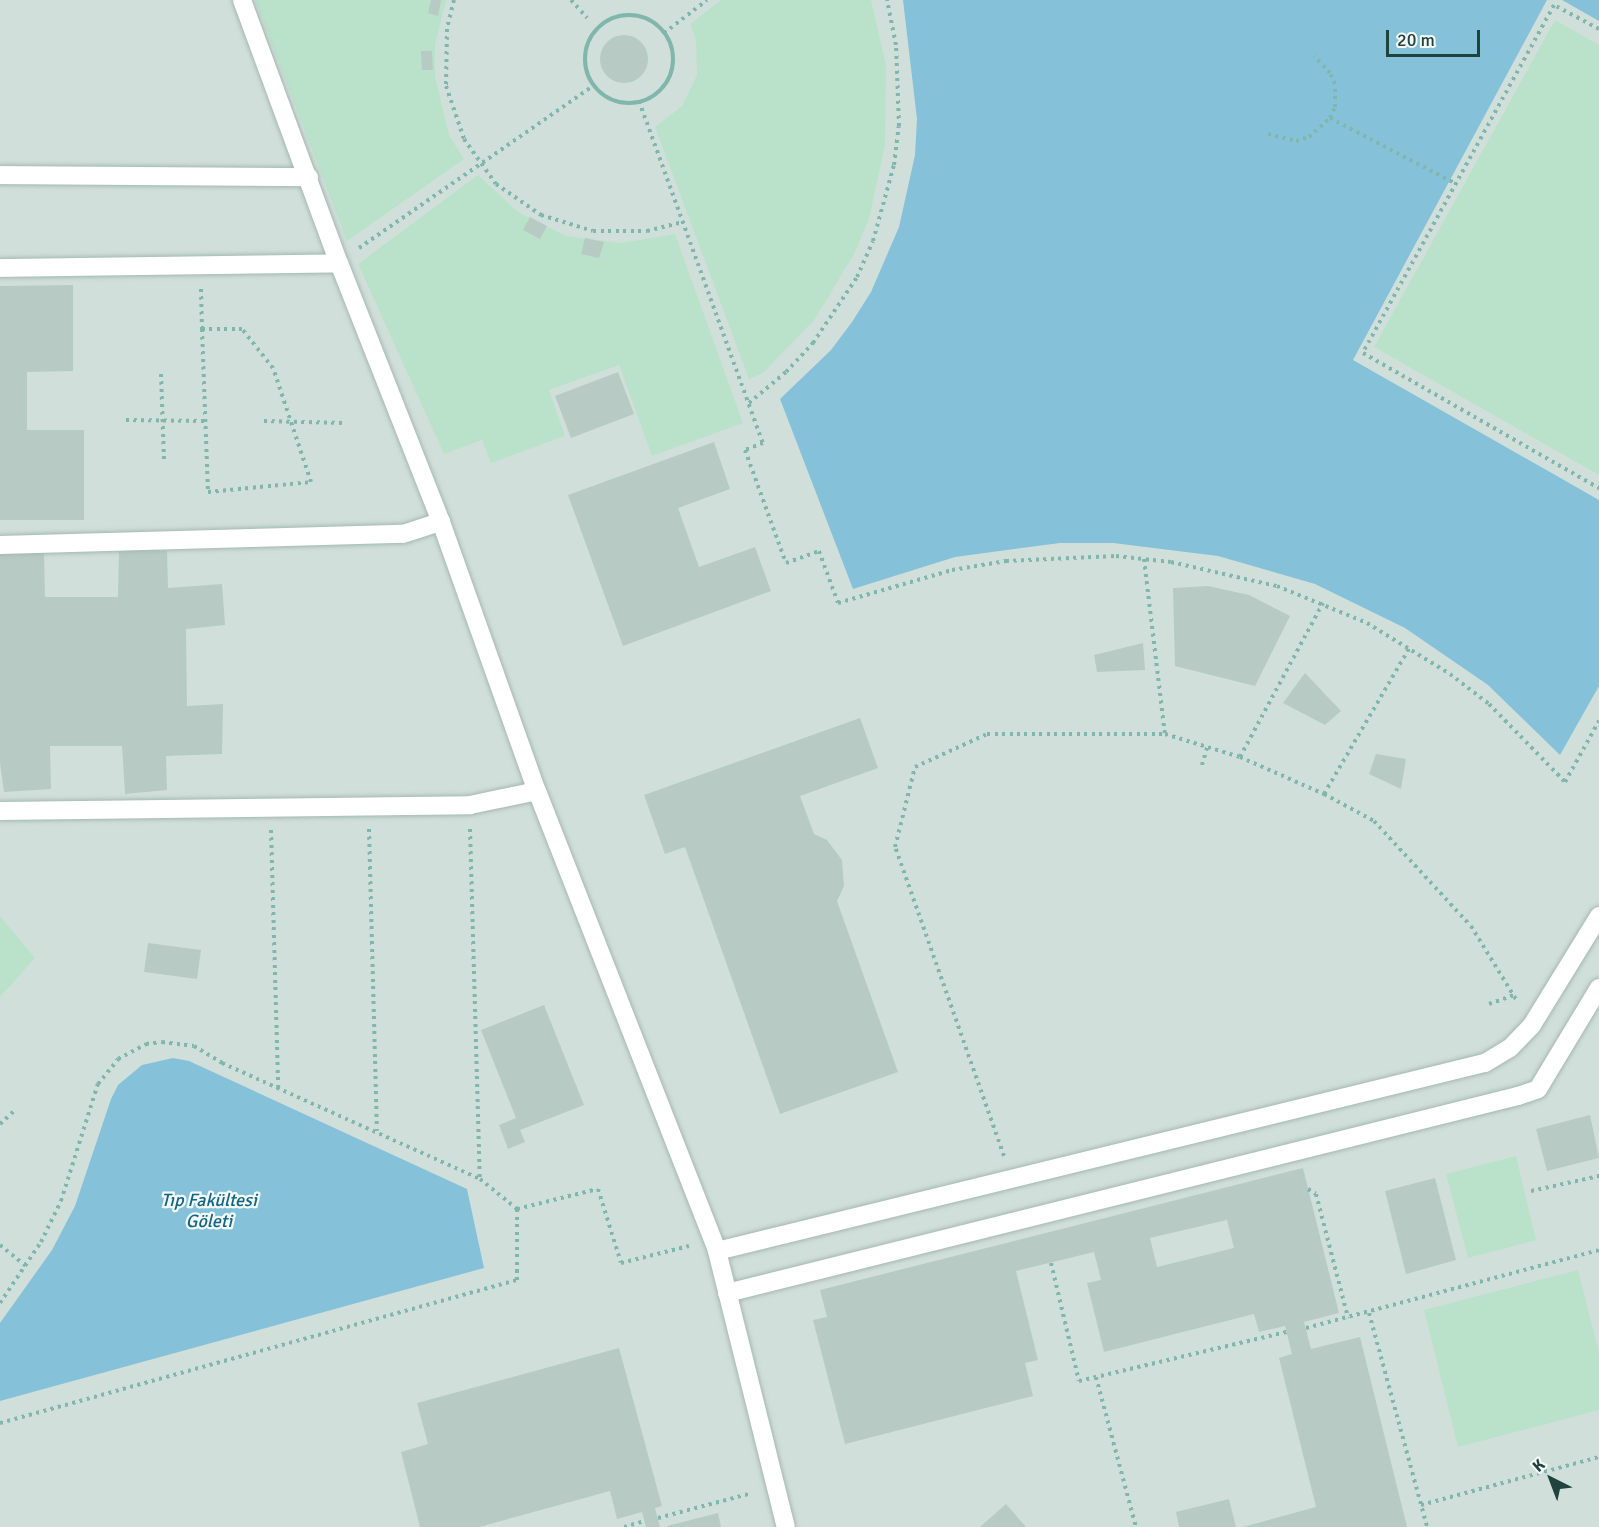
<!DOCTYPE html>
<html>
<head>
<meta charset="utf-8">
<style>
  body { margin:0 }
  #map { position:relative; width:1599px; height:1527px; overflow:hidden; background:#e3efeb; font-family:Signika,sans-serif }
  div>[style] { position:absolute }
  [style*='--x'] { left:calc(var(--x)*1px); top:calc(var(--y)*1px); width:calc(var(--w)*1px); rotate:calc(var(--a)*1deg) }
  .built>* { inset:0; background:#d1dfda }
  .green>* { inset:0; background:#bae2ca }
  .water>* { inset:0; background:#85c2da }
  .building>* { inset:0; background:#b8cac4 }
  .round { border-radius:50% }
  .path>* { height:4px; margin-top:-2px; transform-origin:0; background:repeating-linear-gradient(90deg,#80b6ab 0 3px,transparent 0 7.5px) }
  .path>.ring { margin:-2px; padding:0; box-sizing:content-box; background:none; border:4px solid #80b6ab; border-radius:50% }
  .roads { filter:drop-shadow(0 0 2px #a5b8b3) drop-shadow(0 0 2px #a5b8b3) }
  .minor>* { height:18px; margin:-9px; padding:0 9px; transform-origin:9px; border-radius:9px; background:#fff }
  span { translate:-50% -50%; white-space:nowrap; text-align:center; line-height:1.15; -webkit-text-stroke:4.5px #f4faf8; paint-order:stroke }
  .water-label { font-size:18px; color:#136586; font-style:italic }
  .north { position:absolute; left:1521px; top:1449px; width:60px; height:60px; -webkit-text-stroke:4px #f4faf8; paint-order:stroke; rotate:318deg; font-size:16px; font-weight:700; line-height:24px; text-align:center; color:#20433d }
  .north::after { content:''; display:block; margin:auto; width:21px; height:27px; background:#20433d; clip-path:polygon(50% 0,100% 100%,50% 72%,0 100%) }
  .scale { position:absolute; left:1386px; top:30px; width:94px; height:27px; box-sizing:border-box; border:3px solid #20433d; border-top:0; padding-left:8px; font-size:18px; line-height:21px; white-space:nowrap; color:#20433d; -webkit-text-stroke:4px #f4faf8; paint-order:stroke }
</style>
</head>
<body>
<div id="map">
  <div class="built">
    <div style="clip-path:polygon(0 0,1599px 0,1599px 1527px,0 1527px)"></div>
  </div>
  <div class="green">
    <div style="clip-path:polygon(255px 0,446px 0,435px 45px,435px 76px,449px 135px,464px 159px,347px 241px)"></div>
    <div style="clip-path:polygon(721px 0,871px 0,886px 65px,885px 145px,869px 219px,854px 254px,815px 319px,763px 373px,749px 379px,655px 127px,682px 106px,697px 75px,696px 40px,690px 24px)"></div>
    <div style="clip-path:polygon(1555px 20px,1599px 45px,1599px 475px,1374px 347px)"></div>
    <div style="clip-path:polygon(478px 175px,518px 212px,566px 236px,621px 243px,675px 234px,743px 423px,652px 456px,619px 365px,549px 390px,565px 436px,491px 463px,482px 440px,444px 454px,358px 264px)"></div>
    <div style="clip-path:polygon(0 916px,35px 958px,0 997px)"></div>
    <div style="clip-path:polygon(1516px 1156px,1536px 1240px,1468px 1258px,1446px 1174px)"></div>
    <div style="clip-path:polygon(1578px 1270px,1599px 1353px,1599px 1410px,1458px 1447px,1424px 1310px)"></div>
  </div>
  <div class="water">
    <div style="clip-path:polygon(903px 0,1547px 0,1353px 360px,1599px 500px,1599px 686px,1560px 755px,1488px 685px,1405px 628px,1315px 584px,1218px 556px,1113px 543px,1060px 543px,955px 557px,853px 589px,780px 399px,831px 350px,852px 322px,871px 292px,899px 227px,915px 155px,917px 119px)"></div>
    <div style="clip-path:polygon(1562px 0,1599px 0,1599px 21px)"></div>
    <div style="clip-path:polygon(173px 1058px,189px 1061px,467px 1189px,484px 1268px,0 1401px,0 1323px,52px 1250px,75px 1206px,111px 1099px,118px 1085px,142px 1065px)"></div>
  </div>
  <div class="building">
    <div style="clip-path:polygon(431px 0,441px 0,438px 16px,428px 13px)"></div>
    <div class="round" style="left:600px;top:35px;width:48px;height:48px"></div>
    <div style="clip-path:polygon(421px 51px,432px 51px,433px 70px,422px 70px)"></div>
    <div style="clip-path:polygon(530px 217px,547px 226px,540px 239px,523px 230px)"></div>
    <div style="clip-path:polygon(585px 238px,604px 242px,599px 258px,581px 254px)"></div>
    <div style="clip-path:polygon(73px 285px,73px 371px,27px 372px,27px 430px,84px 430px,84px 520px,0 520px,0 286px)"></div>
    <div style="clip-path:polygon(618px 372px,634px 414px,571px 438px,555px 396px)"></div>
    <div style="clip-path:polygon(714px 442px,730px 489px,678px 508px,699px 567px,755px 547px,771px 591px,623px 646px,568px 495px)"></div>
    <div style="clip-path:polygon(119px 548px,167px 551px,168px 588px,222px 584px,225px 625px,186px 629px,187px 706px,223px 704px,222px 754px,166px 756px,167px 790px,125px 794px,122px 746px,50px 746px,51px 789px,4px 792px,0 763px,0 551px,44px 552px,45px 597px,118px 597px)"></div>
    <div style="clip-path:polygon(1208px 586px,1249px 595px,1290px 616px,1255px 686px,1175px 666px,1173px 588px)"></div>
    <div style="clip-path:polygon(1143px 643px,1145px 670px,1097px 672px,1094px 655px)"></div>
    <div style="clip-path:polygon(1305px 673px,1341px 711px,1325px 725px,1283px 703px)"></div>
    <div style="clip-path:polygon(860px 718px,878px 768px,800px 796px,814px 834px,827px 840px,842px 860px,844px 886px,837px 901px,898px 1072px,780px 1114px,685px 847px,665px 854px,644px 795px)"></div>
    <div style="clip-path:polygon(1376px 754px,1406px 759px,1401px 789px,1369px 774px)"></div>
    <div style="clip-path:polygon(148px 943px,201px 950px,197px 979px,144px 972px)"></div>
    <div style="clip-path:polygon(544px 1005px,584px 1105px,520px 1130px,525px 1142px,508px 1149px,499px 1125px,516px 1118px,481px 1030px)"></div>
    <div style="clip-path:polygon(1590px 1115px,1599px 1158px,1547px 1171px,1536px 1129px)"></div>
    <div style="clip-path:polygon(evenodd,1303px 1168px,1339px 1313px,1304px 1322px,1311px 1349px,1360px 1337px,1407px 1527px,1243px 1527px,1316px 1507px,1279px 1358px,1292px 1354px,1285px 1326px,1259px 1332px,1254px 1314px,1104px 1352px,1087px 1283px,1101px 1280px,1094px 1252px,1016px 1271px,1038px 1360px,1025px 1363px,1033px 1396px,845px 1444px,813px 1320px,827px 1317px,820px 1290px,1303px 1168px,1227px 1220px,1234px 1248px,1157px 1267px,1150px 1238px,1227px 1220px)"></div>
    <div style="clip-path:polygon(1435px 1178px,1456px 1260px,1406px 1274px,1385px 1191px)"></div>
    <div style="clip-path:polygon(619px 1348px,662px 1506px,655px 1508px,660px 1527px,646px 1527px,642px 1512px,617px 1519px,610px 1491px,479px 1527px,420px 1527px,401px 1452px,428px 1444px,417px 1403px)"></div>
    <div style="clip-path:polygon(1229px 1499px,1236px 1527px,1179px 1527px,1176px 1512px)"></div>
    <div style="clip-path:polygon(1006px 1504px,1026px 1527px,980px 1527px)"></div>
    <div style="clip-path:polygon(718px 1513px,721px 1527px,667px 1527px,667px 1526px)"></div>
  </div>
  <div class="path">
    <div style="--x:454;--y:0;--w:30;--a:104"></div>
    <div style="--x:447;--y:29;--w:57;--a:91"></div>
    <div style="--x:446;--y:86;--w:56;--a:71.2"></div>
    <div style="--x:464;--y:139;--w:55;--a:54.6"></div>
    <div style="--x:496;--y:184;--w:55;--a:34.6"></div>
    <div style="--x:541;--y:215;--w:54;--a:17.1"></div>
    <div style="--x:593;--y:231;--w:54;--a:0"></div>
    <div style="--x:647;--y:231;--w:37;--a:-14"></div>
    <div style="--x:571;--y:0;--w:24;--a:48"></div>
    <div class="ring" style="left:585px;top:15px;width:84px;height:84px"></div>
    <div style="--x:1599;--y:29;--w:51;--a:-151.9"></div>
    <div style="--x:1554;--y:5;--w:397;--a:118.8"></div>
    <div style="--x:1363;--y:353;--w:272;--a:29.8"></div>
    <div style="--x:664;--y:33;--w:54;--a:-37.5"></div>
    <div style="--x:639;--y:101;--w:364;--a:70.1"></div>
    <div style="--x:763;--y:443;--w:19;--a:159"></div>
    <div style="--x:745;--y:450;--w:120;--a:70.1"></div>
    <div style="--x:786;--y:563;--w:35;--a:-20"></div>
    <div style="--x:819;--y:551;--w:55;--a:69.9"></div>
    <div style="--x:838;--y:603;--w:119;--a:-16.1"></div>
    <div style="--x:952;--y:570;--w:55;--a:-9.5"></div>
    <div style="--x:1006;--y:561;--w:110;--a:-2.6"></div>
    <div style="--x:1116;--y:556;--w:55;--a:6.2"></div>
    <div style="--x:1171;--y:562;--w:109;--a:12.8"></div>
    <div style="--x:1277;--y:586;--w:97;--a:22.3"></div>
    <div style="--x:1367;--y:623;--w:97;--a:31.6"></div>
    <div style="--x:1450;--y:674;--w:49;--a:37.6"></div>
    <div style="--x:1489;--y:704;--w:109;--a:45.7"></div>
    <div style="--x:1565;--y:782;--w:70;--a:-60.9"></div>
    <div style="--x:1330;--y:118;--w:142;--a:27.6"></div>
    <div style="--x:1268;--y:134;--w:29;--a:14"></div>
    <div style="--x:1296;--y:141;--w:14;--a:-17"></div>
    <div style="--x:1309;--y:137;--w:28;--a:-42"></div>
    <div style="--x:1330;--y:118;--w:12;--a:-66"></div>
    <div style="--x:1335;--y:107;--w:23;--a:-90"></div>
    <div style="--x:1335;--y:84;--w:12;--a:-114"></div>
    <div style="--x:1330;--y:73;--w:23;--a:-133"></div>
    <div style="--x:359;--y:248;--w:286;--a:-34.7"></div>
    <div style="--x:201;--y:289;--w:40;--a:88.6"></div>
    <div style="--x:202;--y:329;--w:163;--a:87.9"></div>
    <div style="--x:208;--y:492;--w:103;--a:-5.5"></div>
    <div style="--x:311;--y:482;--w:120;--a:-108.4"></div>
    <div style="--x:273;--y:368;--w:50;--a:-128.5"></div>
    <div style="--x:242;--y:329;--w:40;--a:180"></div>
    <div style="--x:161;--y:374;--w:88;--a:88"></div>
    <div style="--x:749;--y:403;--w:48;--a:-40"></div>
    <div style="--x:786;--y:372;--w:40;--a:-47"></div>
    <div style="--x:813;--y:343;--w:79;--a:-56.3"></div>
    <div style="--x:857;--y:277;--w:39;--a:-66"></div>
    <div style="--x:873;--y:241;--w:79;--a:-74.6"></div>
    <div style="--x:894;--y:165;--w:39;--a:-83"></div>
    <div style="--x:899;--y:126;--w:81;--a:-92.1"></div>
    <div style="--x:896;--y:45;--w:46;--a:-101.3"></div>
    <div style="--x:126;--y:420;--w:79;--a:0.7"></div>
    <div style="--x:264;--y:421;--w:80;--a:1.4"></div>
    <div style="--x:1144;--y:559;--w:176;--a:83.2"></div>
    <div style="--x:1240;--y:757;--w:175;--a:-61.7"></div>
    <div style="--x:1202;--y:765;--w:19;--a:-74"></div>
    <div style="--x:1324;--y:794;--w:170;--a:-59.7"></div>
    <div style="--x:369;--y:829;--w:302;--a:88.5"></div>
    <div style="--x:470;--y:829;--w:350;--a:88.4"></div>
    <div style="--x:271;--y:830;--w:258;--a:88.4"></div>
    <div style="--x:1489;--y:1004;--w:27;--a:-20"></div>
    <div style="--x:0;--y:1124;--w:18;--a:-43"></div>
    <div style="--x:1004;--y:1156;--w:328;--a:-109.4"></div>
    <div style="--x:895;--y:847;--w:82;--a:-76"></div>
    <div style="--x:915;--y:767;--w:79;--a:-24.6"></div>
    <div style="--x:987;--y:734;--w:178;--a:0"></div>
    <div style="--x:1165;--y:734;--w:78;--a:17"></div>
    <div style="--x:1240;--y:757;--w:92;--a:23.8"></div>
    <div style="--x:1324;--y:794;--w:57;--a:28.4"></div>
    <div style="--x:1374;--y:821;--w:143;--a:47.3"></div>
    <div style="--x:1471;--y:926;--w:88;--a:58.5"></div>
    <div style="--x:1308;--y:1189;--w:9;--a:32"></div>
    <div style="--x:1316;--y:1194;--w:128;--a:75.5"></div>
    <div style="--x:1531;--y:1191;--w:70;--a:-12.4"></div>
    <div style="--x:517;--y:1209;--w:83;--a:-13.9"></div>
    <div style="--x:598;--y:1189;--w:77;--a:72.7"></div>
    <div style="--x:621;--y:1263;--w:70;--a:-14"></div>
    <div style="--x:0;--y:1245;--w:33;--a:39"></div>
    <div style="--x:1051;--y:1263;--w:121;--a:76.7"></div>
    <div style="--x:1079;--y:1381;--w:214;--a:-13.3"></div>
    <div style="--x:0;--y:1303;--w:73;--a:-56.1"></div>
    <div style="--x:41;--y:1242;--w:46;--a:-64"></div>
    <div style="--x:61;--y:1201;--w:123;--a:-72.5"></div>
    <div style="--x:98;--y:1084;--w:32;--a:-51"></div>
    <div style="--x:118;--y:1059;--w:32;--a:-28"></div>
    <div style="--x:146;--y:1044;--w:16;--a:-7"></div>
    <div style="--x:162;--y:1042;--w:32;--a:7"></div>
    <div style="--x:194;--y:1046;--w:33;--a:31"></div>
    <div style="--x:222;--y:1063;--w:283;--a:24.2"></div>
    <div style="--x:480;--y:1179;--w:48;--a:39"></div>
    <div style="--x:1369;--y:1313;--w:222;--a:74.8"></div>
    <div style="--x:1306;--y:1328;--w:303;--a:-14.9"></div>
    <div style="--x:1096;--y:1377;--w:155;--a:75.1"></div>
    <div style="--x:0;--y:1423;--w:536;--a:-15.46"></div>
    <div style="--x:517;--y:1280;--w:71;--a:-90"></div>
    <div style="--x:1421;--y:1505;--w:184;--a:-15.1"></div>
    <div style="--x:658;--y:1518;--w:97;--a:-14.9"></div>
    <div style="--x:624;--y:1527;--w:22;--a:-16"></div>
  </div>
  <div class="roads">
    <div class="minor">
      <div style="--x:242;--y:0;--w:280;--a:69.8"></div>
      <div style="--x:339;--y:263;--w:278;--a:68.5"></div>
      <div style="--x:441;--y:522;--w:286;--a:70.4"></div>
      <div style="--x:537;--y:791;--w:494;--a:68.6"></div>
      <div style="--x:717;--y:1251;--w:284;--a:76"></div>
      <div style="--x:0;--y:175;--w:309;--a:0.4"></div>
      <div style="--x:0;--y:268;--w:339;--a:-0.8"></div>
      <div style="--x:0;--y:545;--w:403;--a:-1.6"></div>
      <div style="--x:403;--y:534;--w:40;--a:-18"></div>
      <div style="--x:0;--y:811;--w:470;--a:-0.7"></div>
      <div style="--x:470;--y:805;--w:68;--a:-11.8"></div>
      <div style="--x:717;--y:1251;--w:791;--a:-13.76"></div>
      <div style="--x:1485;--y:1063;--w:29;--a:-31"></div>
      <div style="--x:1510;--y:1048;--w:32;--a:-46"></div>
      <div style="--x:1532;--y:1025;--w:128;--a:-58.4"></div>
      <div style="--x:727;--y:1293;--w:815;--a:-13.99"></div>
      <div style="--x:1518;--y:1096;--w:21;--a:-19"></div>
      <div style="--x:1538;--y:1089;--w:118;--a:-58.9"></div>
    </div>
  </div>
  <div class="water-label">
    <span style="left:209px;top:1211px">Tıp Fakültesi<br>Göleti</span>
  </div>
  <div class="north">K</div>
  <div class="scale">20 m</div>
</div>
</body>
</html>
